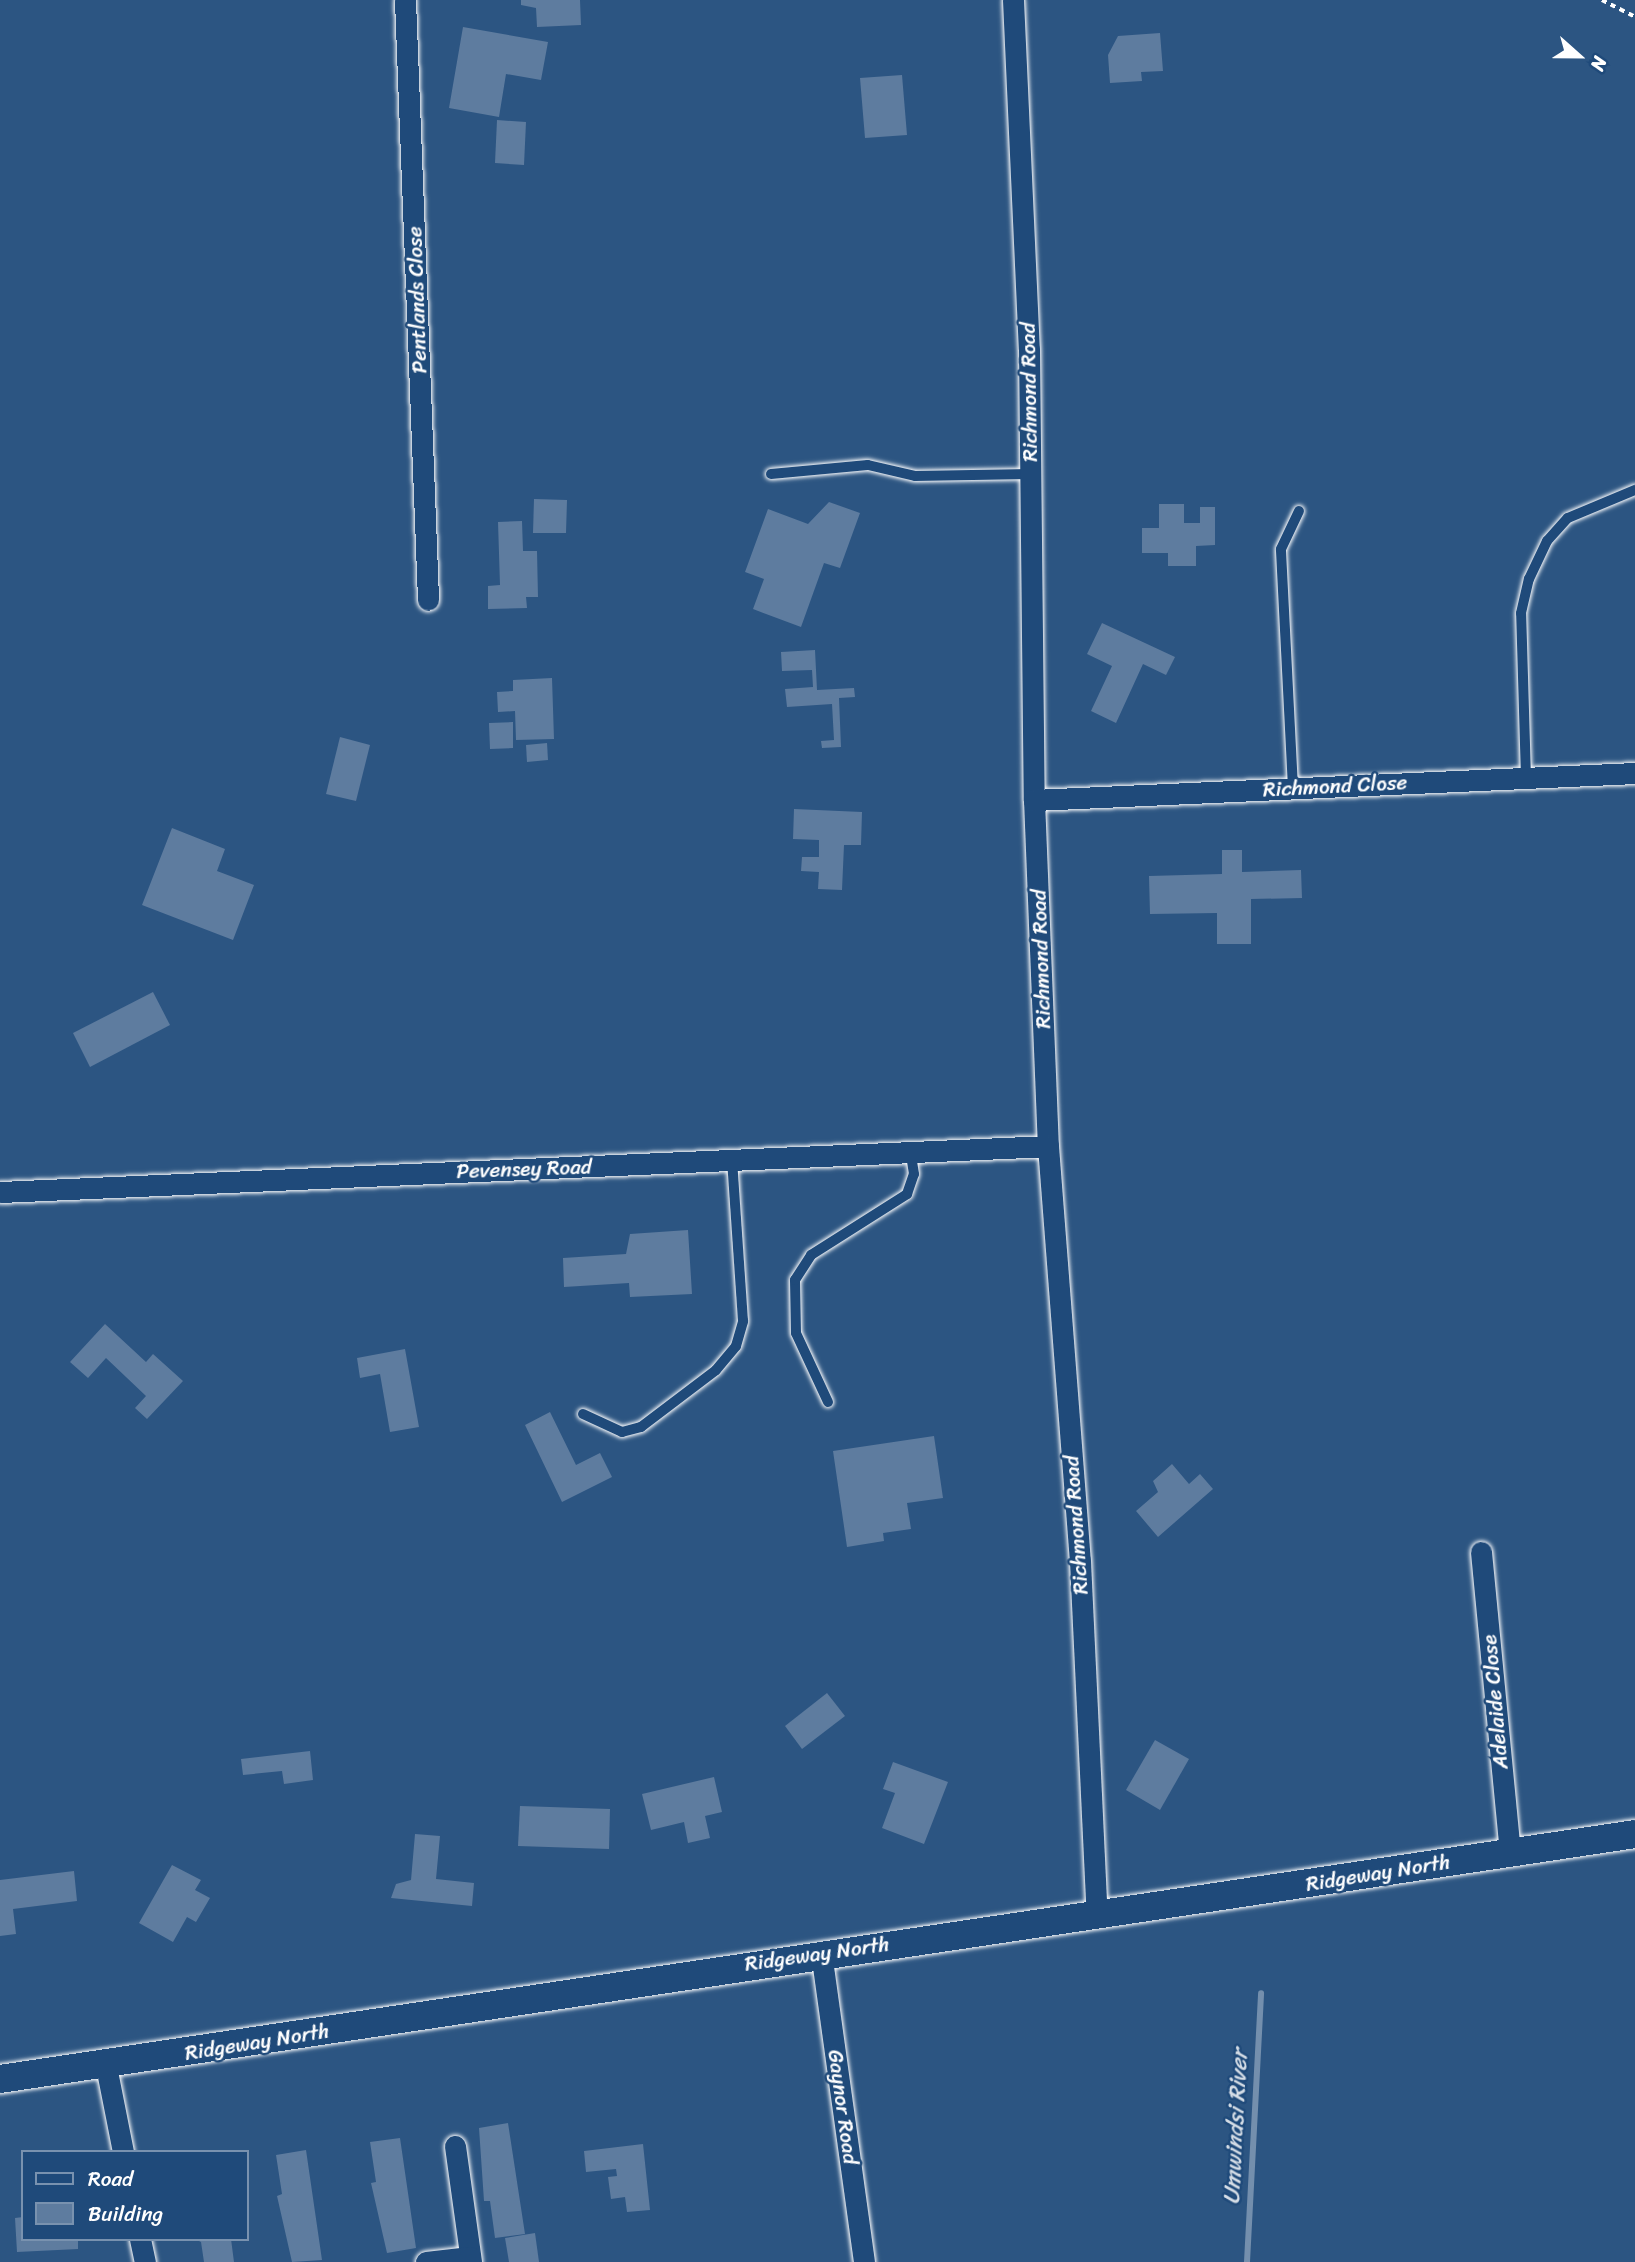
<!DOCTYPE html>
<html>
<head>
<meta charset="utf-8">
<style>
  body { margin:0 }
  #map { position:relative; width:1635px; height:2262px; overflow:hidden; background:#2c5582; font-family:Sriracha,sans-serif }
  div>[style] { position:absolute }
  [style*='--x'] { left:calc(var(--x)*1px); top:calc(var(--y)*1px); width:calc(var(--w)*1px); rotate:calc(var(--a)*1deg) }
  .stream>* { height:6px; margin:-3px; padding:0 3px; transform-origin:3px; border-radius:3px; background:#748fad }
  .building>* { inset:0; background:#5e7c9f }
  .path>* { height:3.5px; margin-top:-1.75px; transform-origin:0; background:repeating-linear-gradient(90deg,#fff 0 5px,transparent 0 10px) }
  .roads { filter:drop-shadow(0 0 2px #fff) drop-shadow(0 0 2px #fff) }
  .lane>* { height:10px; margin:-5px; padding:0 5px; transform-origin:5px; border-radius:5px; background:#1f4a7a }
  .street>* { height:21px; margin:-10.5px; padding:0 10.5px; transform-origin:10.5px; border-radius:10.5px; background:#1f4a7a }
  .secondary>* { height:28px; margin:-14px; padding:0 14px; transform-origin:14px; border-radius:14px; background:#1f4a7a }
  span { translate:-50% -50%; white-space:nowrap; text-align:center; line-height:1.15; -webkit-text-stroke:5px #1f4a7a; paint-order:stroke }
  .street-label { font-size:21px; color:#fff }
  .water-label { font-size:23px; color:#d5dde6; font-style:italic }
  .legend { position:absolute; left:21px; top:2150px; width:228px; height:91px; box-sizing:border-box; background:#1f4a7a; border:2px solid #7992af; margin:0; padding:9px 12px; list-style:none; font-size:21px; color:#fff }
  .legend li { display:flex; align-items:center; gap:14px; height:35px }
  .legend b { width:35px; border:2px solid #7992af }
  .north { position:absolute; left:1544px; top:21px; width:70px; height:70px; -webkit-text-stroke:5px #1f4a7a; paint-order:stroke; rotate:111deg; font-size:19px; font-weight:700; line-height:28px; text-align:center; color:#fff }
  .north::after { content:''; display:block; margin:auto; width:24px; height:32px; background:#fff; clip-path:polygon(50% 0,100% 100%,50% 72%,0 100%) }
</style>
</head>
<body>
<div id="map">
  <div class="stream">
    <div style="--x:1247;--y:2262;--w:269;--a:-87"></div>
  </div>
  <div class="building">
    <div style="clip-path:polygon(521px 0,580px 0,581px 25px,537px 27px,536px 8px,521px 5px)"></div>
    <div style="clip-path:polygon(463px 27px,548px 42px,541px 80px,506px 74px,499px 117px,449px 108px)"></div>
    <div style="clip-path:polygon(1160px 33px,1163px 71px,1141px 72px,1142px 81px,1110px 83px,1108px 55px,1118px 36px)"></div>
    <div style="clip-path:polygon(902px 75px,907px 135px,865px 138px,860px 78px)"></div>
    <div style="clip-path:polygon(497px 120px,526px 122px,524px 165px,495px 163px)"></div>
    <div style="clip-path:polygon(534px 499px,567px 500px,566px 533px,533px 533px)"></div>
    <div style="clip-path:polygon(829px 502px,860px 513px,840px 568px,824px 563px,801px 627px,753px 609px,764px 579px,745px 572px,768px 509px,808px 524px)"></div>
    <div style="clip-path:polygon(1159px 504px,1184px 504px,1184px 523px,1200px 523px,1200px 507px,1215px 507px,1215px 545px,1196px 546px,1196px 566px,1168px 566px,1168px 553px,1142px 553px,1142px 528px,1159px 528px)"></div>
    <div style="clip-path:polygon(522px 521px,523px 551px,537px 551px,538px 597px,526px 597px,527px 608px,488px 609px,488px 586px,500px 585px,498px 522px)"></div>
    <div style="clip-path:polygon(1102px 623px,1175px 657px,1166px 675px,1143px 664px,1116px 723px,1091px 711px,1112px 666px,1087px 654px)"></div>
    <div style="clip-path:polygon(815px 650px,817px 690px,854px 688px,855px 697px,839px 698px,841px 747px,822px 748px,821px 741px,834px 740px,832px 704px,787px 707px,785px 689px,813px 687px,812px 670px,782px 671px,781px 652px)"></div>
    <div style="clip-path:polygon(552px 678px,554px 739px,516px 740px,515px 711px,498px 712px,497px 692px,513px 691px,513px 680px)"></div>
    <div style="clip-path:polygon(513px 722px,513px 748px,490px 749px,489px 723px)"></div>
    <div style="clip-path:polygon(340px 737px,370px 745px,356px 801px,326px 794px)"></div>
    <div style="clip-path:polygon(547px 743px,548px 760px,527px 762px,526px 745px)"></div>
    <div style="clip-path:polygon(794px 809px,862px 812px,861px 845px,844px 845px,842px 890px,818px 889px,819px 872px,801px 871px,802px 857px,819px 857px,819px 840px,793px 839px)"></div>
    <div style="clip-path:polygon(172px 828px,225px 849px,217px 871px,254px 885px,233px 940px,142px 905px)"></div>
    <div style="clip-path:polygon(1222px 850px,1242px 850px,1242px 872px,1301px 870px,1302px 898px,1251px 899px,1251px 944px,1217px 944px,1217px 913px,1150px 914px,1149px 876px,1222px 874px)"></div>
    <div style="clip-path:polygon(153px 992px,170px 1025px,90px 1067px,73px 1033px)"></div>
    <div style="clip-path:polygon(688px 1230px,692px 1294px,630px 1297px,629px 1283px,564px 1287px,563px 1258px,626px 1254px,630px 1234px)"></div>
    <div style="clip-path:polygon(105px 1324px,146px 1362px,153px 1354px,183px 1381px,147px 1419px,135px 1408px,146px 1396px,106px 1358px,88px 1378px,70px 1362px)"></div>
    <div style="clip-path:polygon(405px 1349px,419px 1427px,390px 1432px,380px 1374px,360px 1378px,357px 1358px)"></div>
    <div style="clip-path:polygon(550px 1412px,576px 1465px,600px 1453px,612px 1477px,562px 1502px,525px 1425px)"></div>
    <div style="clip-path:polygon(934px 1436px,943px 1498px,907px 1503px,911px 1529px,883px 1533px,884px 1541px,847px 1547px,833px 1451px)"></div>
    <div style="clip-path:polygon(1172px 1464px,1189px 1484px,1200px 1474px,1213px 1489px,1158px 1537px,1136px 1511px,1158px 1492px,1153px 1481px)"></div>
    <div style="clip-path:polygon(827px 1693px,845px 1716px,802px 1749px,785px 1726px)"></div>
    <div style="clip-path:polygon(1155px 1740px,1189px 1759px,1160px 1810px,1126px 1790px)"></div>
    <div style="clip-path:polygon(310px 1751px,313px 1780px,284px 1784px,282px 1771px,243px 1775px,241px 1759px)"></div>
    <div style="clip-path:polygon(893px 1762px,948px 1782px,924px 1844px,882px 1828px,895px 1793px,883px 1789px)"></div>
    <div style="clip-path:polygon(714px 1777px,722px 1812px,705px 1816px,710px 1838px,688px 1843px,684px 1822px,651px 1830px,642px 1794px)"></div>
    <div style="clip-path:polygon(520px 1806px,610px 1809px,609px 1849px,518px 1846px)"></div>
    <div style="clip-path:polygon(415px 1834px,440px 1836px,436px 1879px,474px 1883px,472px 1906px,391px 1898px,396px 1884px,411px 1880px)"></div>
    <div style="clip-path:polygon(172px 1865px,201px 1880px,195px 1890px,210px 1898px,196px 1922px,187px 1917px,173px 1942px,139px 1923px)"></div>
    <div style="clip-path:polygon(74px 1871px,77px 1901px,13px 1909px,16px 1934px,0 1936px,0 1880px)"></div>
    <div style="clip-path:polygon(508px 2123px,525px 2234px,495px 2238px,490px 2201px,484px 2201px,479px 2128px)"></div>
    <div style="clip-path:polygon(400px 2138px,416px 2248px,387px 2253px,371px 2183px,376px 2182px,370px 2142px)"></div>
    <div style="clip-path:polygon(643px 2144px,650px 2210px,627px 2212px,625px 2197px,611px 2199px,608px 2177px,617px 2176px,616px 2169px,586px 2172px,584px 2151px)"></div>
    <div style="clip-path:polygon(306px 2150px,322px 2260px,292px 2262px,277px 2196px,282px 2194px,276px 2155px)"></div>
    <div style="clip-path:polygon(23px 2217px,23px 2239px,78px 2239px,78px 2249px,17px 2252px,15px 2218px)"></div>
    <div style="clip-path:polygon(535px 2233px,539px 2262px,509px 2262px,505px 2238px)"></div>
    <div style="clip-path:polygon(195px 2239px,231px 2239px,234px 2262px,204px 2262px,201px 2242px)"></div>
  </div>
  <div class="path">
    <div style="--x:1602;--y:0;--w:37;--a:27"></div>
  </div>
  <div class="roads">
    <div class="lane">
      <div style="--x:771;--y:474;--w:97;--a:-5.3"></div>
      <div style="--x:868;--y:465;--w:48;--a:13.2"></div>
      <div style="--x:915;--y:476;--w:115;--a:-1"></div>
      <div style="--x:1526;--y:778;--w:165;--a:-91.7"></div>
      <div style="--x:1521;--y:613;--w:35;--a:-77"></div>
      <div style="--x:1529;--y:579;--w:42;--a:-64.7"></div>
      <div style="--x:1547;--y:541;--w:31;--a:-48"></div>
      <div style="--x:1568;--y:518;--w:73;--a:-22.7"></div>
      <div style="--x:1293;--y:788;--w:239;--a:-92.9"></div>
      <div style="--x:1281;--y:549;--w:42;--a:-64.7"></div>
      <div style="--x:828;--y:1402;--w:76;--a:-114.9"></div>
      <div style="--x:796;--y:1333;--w:53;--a:-91.1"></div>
      <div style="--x:795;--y:1280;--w:30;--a:-57"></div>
      <div style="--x:811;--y:1255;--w:114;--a:-32.4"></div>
      <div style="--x:907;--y:1194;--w:21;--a:-71"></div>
      <div style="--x:914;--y:1174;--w:20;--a:-99"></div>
      <div style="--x:583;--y:1414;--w:43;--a:24.8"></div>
      <div style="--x:622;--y:1432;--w:20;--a:-15"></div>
      <div style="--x:641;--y:1427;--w:94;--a:-37.2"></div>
      <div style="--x:716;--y:1370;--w:31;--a:-50"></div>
      <div style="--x:736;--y:1346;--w:26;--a:-74"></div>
      <div style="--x:743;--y:1321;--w:161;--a:-93.9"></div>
    </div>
    <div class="street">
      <div style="--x:405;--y:0;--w:600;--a:87.8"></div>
      <div style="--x:1013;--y:0;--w:349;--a:87.4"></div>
      <div style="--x:1029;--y:349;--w:451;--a:89.4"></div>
      <div style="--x:1034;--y:800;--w:346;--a:87.7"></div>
      <div style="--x:1048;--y:1146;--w:416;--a:85.6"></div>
      <div style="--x:1080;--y:1561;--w:356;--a:87.3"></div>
      <div style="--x:1034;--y:800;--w:602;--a:-2.57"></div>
      <div style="--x:0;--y:1192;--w:1049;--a:-2.51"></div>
      <div style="--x:1481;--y:1552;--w:301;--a:84.5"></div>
      <div style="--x:821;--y:1952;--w:313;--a:82.1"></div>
      <div style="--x:106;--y:2066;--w:88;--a:78.8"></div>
      <div style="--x:455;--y:2146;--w:117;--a:82.1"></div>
      <div style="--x:140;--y:2239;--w:24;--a:78"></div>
      <div style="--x:426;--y:2262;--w:44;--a:-6.5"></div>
    </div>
    <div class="secondary">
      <div style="--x:0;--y:2079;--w:1653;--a:-8.52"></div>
    </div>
  </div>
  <div class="street-label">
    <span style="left:417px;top:300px;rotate:-92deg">Pentlands Close</span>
    <span style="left:1029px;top:392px;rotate:-91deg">Richmond Road</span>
    <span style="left:1335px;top:786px;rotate:-3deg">Richmond Close</span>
    <span style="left:1041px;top:959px;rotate:-92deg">Richmond Road</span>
    <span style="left:524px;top:1169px;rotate:-2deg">Pevensey Road</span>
    <span style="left:1076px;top:1525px;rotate:-94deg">Richmond Road</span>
    <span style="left:1495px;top:1702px;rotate:-95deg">Adelaide Close</span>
    <span style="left:1378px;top:1873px;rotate:-9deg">Ridgeway North</span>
    <span style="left:817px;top:1954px;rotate:-8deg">Ridgeway North</span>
    <span style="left:257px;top:2042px;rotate:-9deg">Ridgeway North</span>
    <span style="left:843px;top:2107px;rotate:82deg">Gaynor Road</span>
  </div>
  <div class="water-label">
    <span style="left:1236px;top:2127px;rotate:-87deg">Umwindsi River</span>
  </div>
  <ul class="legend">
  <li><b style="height:9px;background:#1f4a7a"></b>Road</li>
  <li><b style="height:19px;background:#5e7c9f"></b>Building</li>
  </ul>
  <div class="north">N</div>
</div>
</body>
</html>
